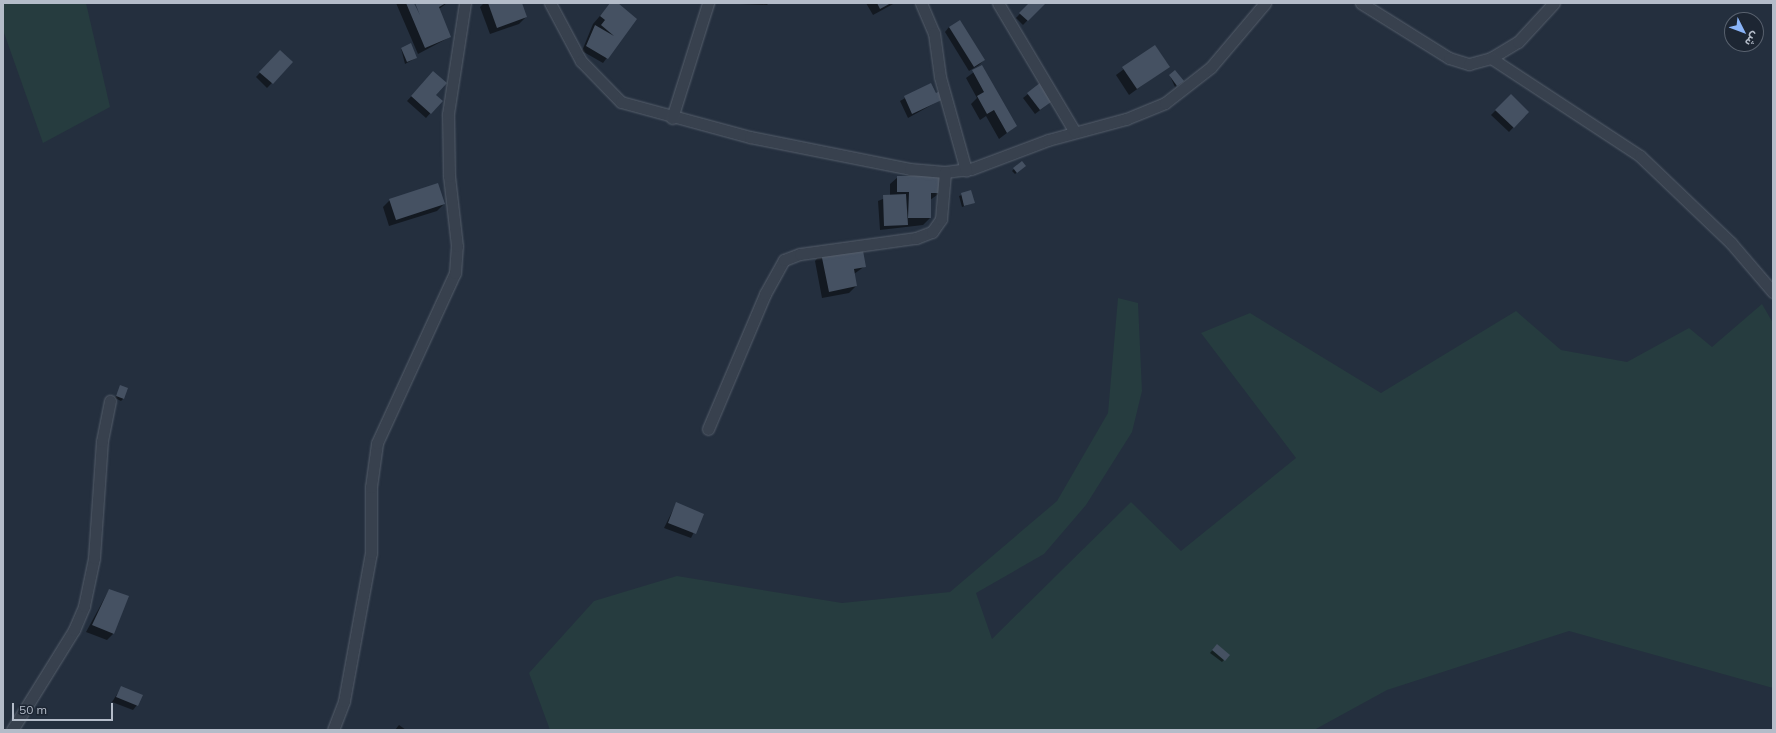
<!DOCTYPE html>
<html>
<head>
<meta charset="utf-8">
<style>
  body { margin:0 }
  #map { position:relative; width:1776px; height:733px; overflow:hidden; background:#242f3e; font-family:Mulish,"Noto Sans Arabic",sans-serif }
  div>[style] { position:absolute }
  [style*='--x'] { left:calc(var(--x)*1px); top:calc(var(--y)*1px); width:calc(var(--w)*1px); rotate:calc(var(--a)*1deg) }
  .green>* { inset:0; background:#263c3f }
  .shadow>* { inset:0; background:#0007 }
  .building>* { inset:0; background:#455162 }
  .roads { filter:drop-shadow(0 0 1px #565f6c) drop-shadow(0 0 1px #565f6c) }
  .street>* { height:11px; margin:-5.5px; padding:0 5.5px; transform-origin:5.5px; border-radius:5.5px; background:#38414e }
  span { translate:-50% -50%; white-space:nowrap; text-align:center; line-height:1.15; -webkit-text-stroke:4px #1d2633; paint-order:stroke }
  .frame { position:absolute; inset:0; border:4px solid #b4bcc9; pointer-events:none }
  .north { position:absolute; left:1724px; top:12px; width:40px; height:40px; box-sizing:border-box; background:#1d2633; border:1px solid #59626f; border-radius:50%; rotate:132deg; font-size:11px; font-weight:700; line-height:16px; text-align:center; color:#b4bcc9 }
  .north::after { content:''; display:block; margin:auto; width:14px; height:18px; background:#8ab4f8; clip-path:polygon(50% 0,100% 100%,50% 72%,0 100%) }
  .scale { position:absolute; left:12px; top:703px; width:101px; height:18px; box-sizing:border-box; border:2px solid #b4bcc9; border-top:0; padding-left:5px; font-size:12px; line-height:14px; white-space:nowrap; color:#b4bcc9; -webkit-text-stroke:3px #1d2633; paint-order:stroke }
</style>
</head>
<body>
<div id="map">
  <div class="green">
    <div style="clip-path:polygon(3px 3px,86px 3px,110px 107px,43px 143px,3px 30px)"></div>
    <div style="clip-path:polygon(1118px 298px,1138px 303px,1142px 391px,1132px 432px,1086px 505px,1044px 554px,976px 593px,992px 639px,1131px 502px,1181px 551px,1296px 458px,1201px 333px,1250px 313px,1381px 393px,1516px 311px,1561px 350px,1627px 362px,1689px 328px,1712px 347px,1762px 304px,1773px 323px,1773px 688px,1569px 631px,1387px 690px,1314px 730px,550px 730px,529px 673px,594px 601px,677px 576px,842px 603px,950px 592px,1057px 501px,1108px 413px)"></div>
  </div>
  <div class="shadow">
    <div style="clip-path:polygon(396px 3px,414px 3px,419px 17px,423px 15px,416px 3px,447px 3px,439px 9px,450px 37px,418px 54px)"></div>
    <div style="clip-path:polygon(484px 3px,521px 3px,526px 17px,519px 24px,490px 34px,480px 7px)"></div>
    <div style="clip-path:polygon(611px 3px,636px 19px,603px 63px,582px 51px,593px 24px)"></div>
    <div style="clip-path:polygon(715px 3px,769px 3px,767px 5px)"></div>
    <div style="clip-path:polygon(866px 3px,895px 3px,873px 15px)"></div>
    <div style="clip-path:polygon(1030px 3px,1044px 3px,1023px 25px,1016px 18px)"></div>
    <div style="clip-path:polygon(949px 27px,984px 60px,979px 65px,969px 71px,945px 32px)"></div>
    <div style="clip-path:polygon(1155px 46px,1169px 66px,1129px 95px,1116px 75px)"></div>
    <div style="clip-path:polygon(401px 48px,416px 58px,405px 64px)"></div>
    <div style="clip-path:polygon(280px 51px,292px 62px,267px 88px,256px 77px)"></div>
    <div style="clip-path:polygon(982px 66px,1016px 126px,999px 139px,986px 116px,980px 120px,971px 104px,977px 98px,966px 78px)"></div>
    <div style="clip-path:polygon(1170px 76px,1180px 83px,1175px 87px)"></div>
    <div style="clip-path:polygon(429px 77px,434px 95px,441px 101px,426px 118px,407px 101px)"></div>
    <div style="clip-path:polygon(930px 84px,936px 94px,944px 98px,908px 118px,900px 101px)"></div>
    <div style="clip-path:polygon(1028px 94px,1052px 101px,1035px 114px,1023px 98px)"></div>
    <div style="clip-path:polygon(1511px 95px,1528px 112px,1509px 132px,1491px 115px)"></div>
    <div style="clip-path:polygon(1022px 168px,1015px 174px,1012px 171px,1014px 169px)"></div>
    <div style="clip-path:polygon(898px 177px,940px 193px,930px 200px,930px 218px,923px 225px,880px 230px,878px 201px,890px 196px,890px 184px)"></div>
    <div style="clip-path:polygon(970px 192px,973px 203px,962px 207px,959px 196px)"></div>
    <div style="clip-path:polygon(390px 200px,444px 204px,437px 211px,389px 226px,383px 207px)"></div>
    <div style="clip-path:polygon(822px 253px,865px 266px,854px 274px,856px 286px,849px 293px,822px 298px,815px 261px)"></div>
    <div style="clip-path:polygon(121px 386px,123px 399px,121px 401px,115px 398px)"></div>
    <div style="clip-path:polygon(676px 504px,703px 514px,691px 538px,664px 528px)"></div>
    <div style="clip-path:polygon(109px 590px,114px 633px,107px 640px,86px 632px)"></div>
    <div style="clip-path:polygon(1215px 647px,1229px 655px,1222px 662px,1210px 653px)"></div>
    <div style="clip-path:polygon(121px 688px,137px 705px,133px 710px,112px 702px)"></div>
    <div style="clip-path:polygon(399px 725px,406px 730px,395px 730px)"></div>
  </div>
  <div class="building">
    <div style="clip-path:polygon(406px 3px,414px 3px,420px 15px,415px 3px,446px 3px,439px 7px,451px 37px,425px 48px)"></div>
    <div style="clip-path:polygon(488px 3px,522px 3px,527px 17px,497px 28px)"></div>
    <div style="clip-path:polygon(610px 3px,618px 3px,637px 19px,608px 59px,586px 46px,595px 25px,614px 36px,601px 25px,605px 20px,600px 16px)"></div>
    <div style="clip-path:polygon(877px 3px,891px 3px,880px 9px)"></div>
    <div style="clip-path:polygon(1029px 3px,1046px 3px,1028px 21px,1019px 13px)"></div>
    <div style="clip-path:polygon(960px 20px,985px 60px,974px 67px,949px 27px)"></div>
    <div style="clip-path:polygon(411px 43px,417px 58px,407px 62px,401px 48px)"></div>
    <div style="clip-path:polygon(1155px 45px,1170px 67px,1137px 89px,1122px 67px)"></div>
    <div style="clip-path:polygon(280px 50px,293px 62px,273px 84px,259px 72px)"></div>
    <div style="clip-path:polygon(982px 65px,1017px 126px,1007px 133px,994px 110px,987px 114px,977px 96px,984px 92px,972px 70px)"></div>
    <div style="clip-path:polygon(1175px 70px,1184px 81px,1177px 86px,1169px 75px)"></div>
    <div style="clip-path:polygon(433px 71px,447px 83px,436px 95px,443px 101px,431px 114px,411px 96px)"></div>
    <div style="clip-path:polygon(1045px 79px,1058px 97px,1040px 110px,1027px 93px)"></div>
    <div style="clip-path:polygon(931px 83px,936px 93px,942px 90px,946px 98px,912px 114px,904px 96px)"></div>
    <div style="clip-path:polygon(1511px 94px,1529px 112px,1514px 128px,1495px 110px)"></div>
    <div style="clip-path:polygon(1022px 161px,1026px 166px,1017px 173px,1013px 168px)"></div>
    <div style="clip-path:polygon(897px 176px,941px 176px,941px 193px,931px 193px,931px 218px,908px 218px,909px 192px,897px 192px)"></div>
    <div style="clip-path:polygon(438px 183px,445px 204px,396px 220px,389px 199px)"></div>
    <div style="clip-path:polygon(971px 190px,975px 203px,964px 206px,961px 193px)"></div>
    <div style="clip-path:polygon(906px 194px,908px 225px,884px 226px,883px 195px)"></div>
    <div style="clip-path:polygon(862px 245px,866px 267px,854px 269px,857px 286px,829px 292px,821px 253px)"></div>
    <div style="clip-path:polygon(120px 385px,128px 388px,124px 399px,116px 396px)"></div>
    <div style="clip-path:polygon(676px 502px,704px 514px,696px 534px,668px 523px)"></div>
    <div style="clip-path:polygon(109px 589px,129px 596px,114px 634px,92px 625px)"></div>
    <div style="clip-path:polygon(1217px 644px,1230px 655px,1225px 661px,1212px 650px)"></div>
    <div style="clip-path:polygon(121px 686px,143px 695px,138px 706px,116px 697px)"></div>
  </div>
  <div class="roads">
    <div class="street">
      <div style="--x:550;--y:3;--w:66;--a:61.9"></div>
      <div style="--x:581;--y:61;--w:57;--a:45.7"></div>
      <div style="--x:621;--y:102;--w:134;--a:15.2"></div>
      <div style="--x:750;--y:137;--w:163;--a:11.3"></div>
      <div style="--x:910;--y:169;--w:35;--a:5"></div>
      <div style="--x:945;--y:172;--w:26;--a:-7"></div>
      <div style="--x:971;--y:169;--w:82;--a:-20.6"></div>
      <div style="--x:1048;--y:140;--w:81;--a:-15.1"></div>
      <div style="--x:1126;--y:119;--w:42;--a:-22.3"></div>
      <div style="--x:1165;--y:103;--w:58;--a:-38"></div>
      <div style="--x:1211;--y:67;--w:84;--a:-49.8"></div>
      <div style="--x:921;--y:3;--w:33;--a:67"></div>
      <div style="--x:934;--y:33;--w:44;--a:82.2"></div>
      <div style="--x:940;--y:77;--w:97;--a:74.4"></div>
      <div style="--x:998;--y:3;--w:150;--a:59.2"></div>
      <div style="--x:1361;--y:3;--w:104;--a:32"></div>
      <div style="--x:1449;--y:58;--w:21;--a:17"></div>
      <div style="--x:1469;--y:64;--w:23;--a:-15"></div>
      <div style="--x:1491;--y:58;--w:31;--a:-31"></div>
      <div style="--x:1518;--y:42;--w:53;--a:-47.3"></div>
      <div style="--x:1491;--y:58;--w:178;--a:33.3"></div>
      <div style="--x:1640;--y:156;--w:126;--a:43.7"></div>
      <div style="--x:1731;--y:243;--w:65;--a:49.4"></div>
      <div style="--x:672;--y:118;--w:121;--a:-72.6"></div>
      <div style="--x:708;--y:429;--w:147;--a:-67.1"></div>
      <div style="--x:765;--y:294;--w:39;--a:-61"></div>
      <div style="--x:784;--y:260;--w:17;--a:-21"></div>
      <div style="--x:800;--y:254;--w:117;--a:-7.9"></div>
      <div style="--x:916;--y:238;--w:17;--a:-21"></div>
      <div style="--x:932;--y:232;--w:16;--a:-55"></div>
      <div style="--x:941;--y:219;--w:47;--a:-85.1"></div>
      <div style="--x:12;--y:730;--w:118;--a:-58.2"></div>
      <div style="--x:74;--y:630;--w:26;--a:-67"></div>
      <div style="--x:84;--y:606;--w:49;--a:-78.2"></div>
      <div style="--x:94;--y:558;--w:117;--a:-86.1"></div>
      <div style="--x:102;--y:441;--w:41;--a:-78.7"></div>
      <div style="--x:333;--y:730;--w:31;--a:-69"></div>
      <div style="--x:344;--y:701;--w:150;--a:-79.7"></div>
      <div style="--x:371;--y:553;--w:66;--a:-90"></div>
      <div style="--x:371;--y:487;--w:44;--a:-82.2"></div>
      <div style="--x:377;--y:443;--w:187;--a:-65.4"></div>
      <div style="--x:455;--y:273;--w:27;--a:-86"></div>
      <div style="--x:457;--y:246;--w:70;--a:-96.5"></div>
      <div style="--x:449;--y:176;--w:62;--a:-90.9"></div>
      <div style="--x:448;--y:114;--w:112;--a:-81.3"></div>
    </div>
  </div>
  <div class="frame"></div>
  <div class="north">ش</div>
  <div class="scale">50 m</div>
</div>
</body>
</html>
